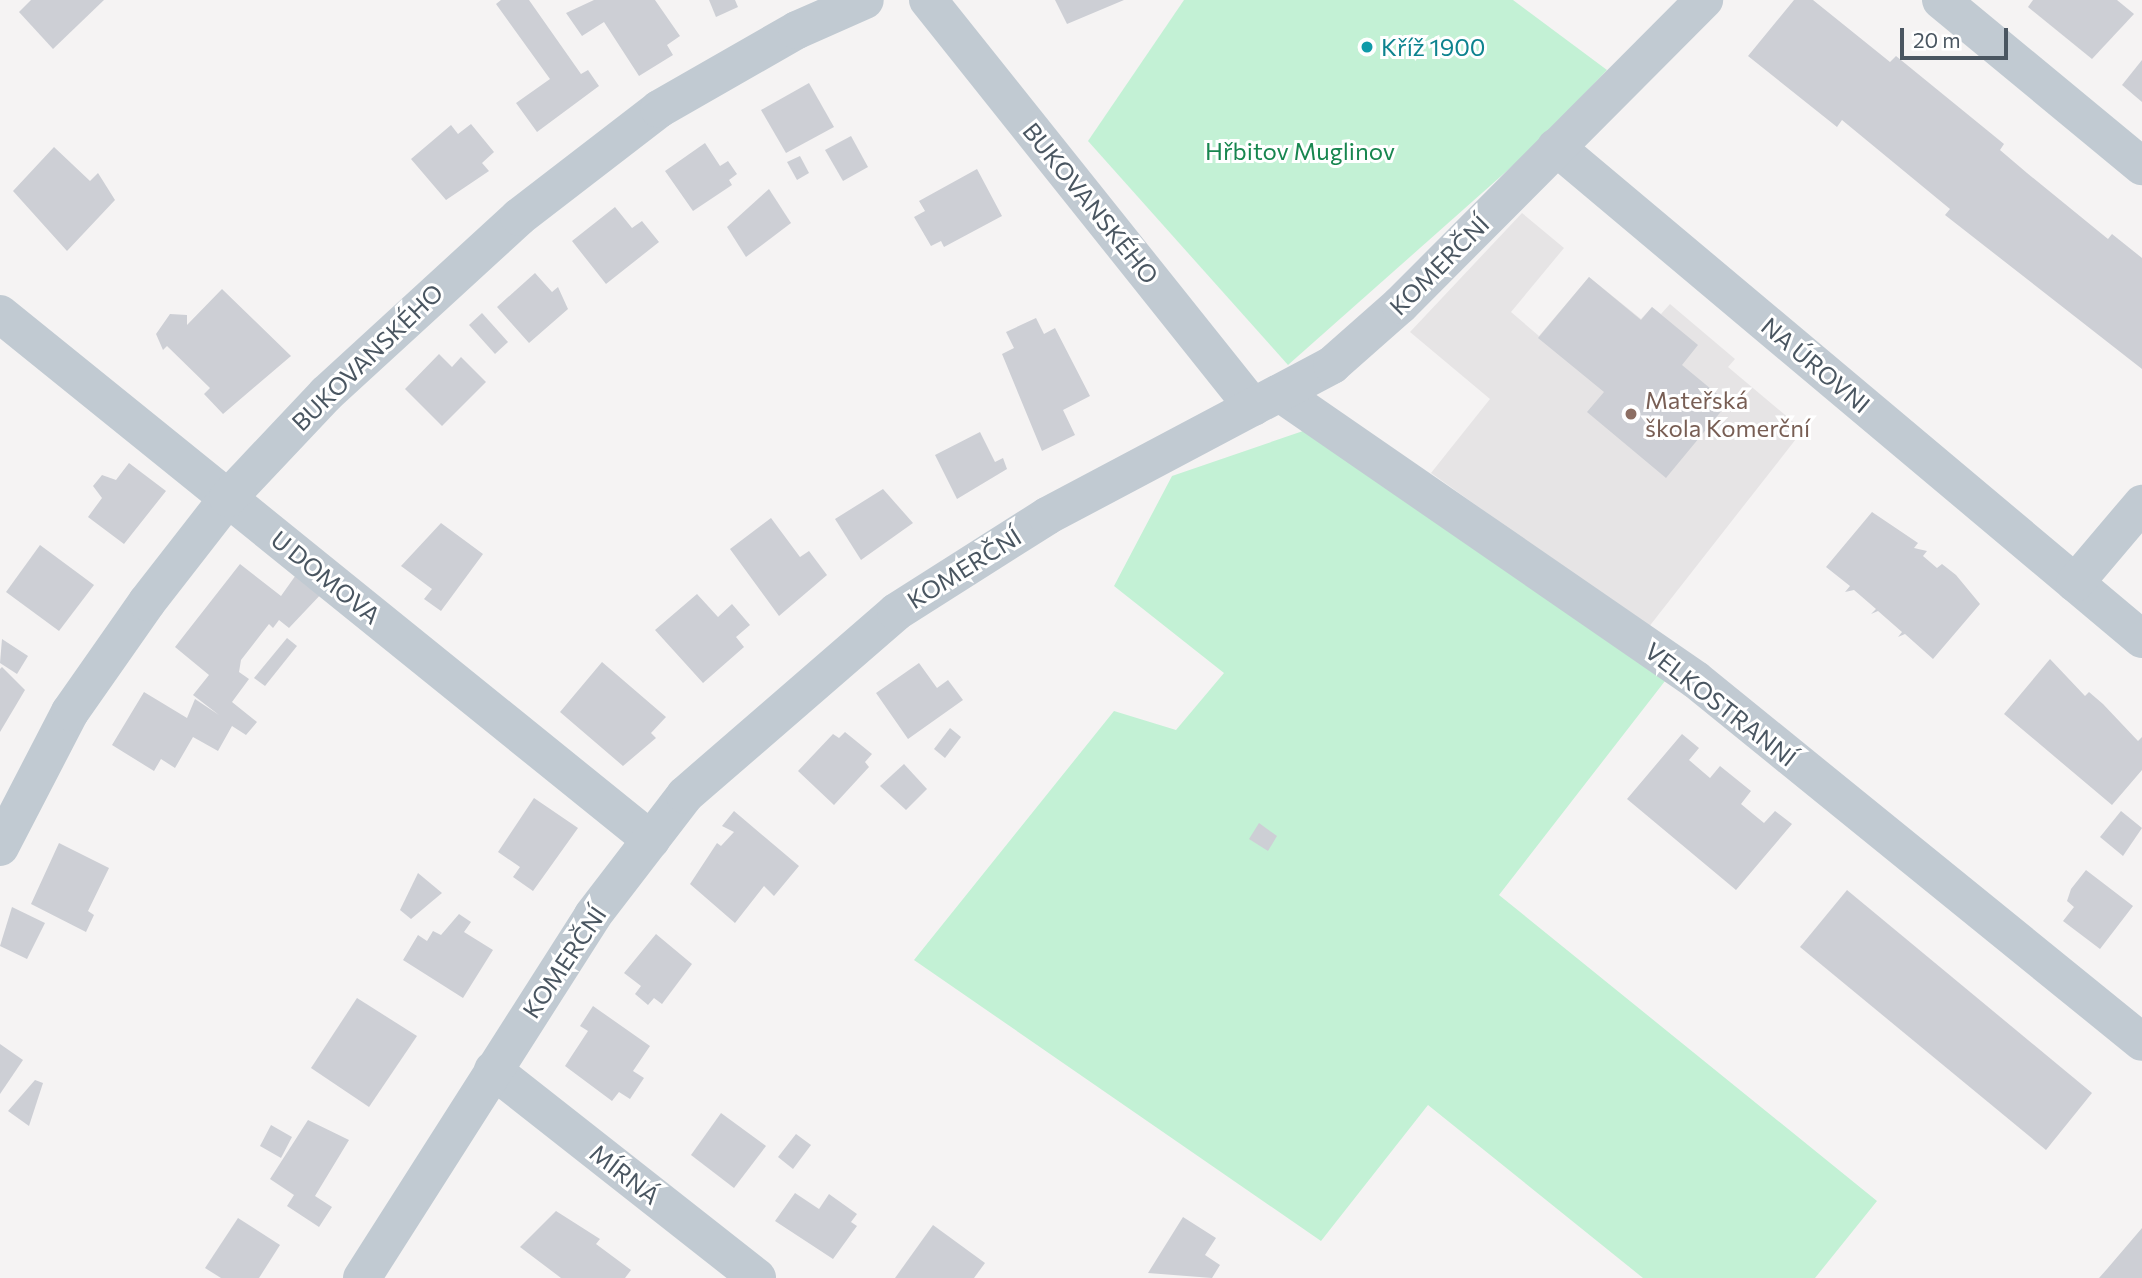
<!DOCTYPE html>
<html>
<head>
<meta charset="utf-8">
<style>
  body { margin:0 }
  #map { position:relative; width:2142px; height:1278px; overflow:hidden; background:#f5f3f3; font-family:Commissioner,sans-serif }
  div>[style] { position:absolute }
  [style*='--x'] { left:calc(var(--x)*1px); top:calc(var(--y)*1px); width:calc(var(--w)*1px); rotate:calc(var(--a)*1deg) }
  .education>* { inset:0; background:#e6e4e5 }
  .green>* { inset:0; background:#c3f1d5 }
  .building>* { inset:0; background:#cdcfd5 }
  .minor>* { height:38px; margin:-19px; padding:0 19px; transform-origin:19px; border-radius:19px; background:#c1cad2 }
  .dots>* { width:19px; height:19px; translate:-50% -50%; box-sizing:border-box; border:4px solid #fff; border-radius:50% }
  span { translate:-50% -50%; white-space:nowrap; text-align:center; line-height:1.15; -webkit-text-stroke:6px #fff; paint-order:stroke }
  .culture-label { font-size:24px; color:#0d838f }
  .left { translate:0 -50%; text-align:left }
  .park-label { font-size:24px; color:#17864f }
  .street-label { font-size:24px; color:#4a5661 }
  .education-label { font-size:24px; color:#785e54 }
  .scale { position:absolute; left:1900px; top:28px; width:108px; height:32px; box-sizing:border-box; border:4px solid #4a5661; border-top:0; padding-left:9px; font-size:21px; line-height:24px; white-space:nowrap; color:#4a5661; -webkit-text-stroke:5px #fff; paint-order:stroke }
</style>
</head>
<body>
<div id="map">
  <div class="education">
    <div style="clip-path:polygon(1522px 213px,1564px 248px,1511px 312px,1539px 336px,1589px 277px,1641px 319px,1652px 307px,1661px 314px,1670px 304px,1735px 359px,1728px 367px,1803px 430px,1648px 628px,1431px 473px,1490px 399px,1410px 332px)"></div>
  </div>
  <div class="green">
    <div style="clip-path:polygon(1184px 0,1513px 0,1607px 70px,1534px 147px,1288px 365px,1088px 141px)"></div>
    <div style="clip-path:polygon(1306px 430px,1665px 681px,1499px 895px,1877px 1201px,1815px 1278px,1643px 1278px,1428px 1105px,1321px 1241px,914px 960px,1114px 711px,1176px 730px,1224px 673px,1114px 586px,1172px 476px)"></div>
  </div>
  <div class="building">
    <div style="clip-path:polygon(31px 0,104px 0,53px 49px,19px 12px)"></div>
    <div style="clip-path:polygon(501px 0,529px 0,581px 74px,588px 70px,599px 86px,537px 132px,516px 103px,550px 79px,496px 4px)"></div>
    <div style="clip-path:polygon(594px 0,655px 0,680px 36px,667px 45px,673px 55px,639px 76px,604px 22px,582px 36px,566px 13px)"></div>
    <div style="clip-path:polygon(709px 0,735px 0,738px 7px,716px 17px)"></div>
    <div style="clip-path:polygon(1055px 0,1124px 0,1067px 24px)"></div>
    <div style="clip-path:polygon(1794px 0,1813px 0,1890px 62px,1896px 56px,2004px 144px,2000px 150px,2027px 173px,2108px 239px,2112px 234px,2142px 258px,2142px 369px,1945px 215px,1950px 209px,1842px 120px,1837px 127px,1748px 56px)"></div>
    <div style="clip-path:polygon(2033px 0,2117px 0,2134px 14px,2092px 59px,2028px 7px)"></div>
    <div style="clip-path:polygon(2142px 60px,2142px 102px,2122px 85px)"></div>
    <div style="clip-path:polygon(809px 83px,834px 127px,786px 153px,761px 110px)"></div>
    <div style="clip-path:polygon(471px 124px,494px 152px,482px 163px,489px 171px,446px 200px,411px 159px,451px 125px,458px 134px)"></div>
    <div style="clip-path:polygon(851px 136px,868px 167px,843px 181px,825px 150px)"></div>
    <div style="clip-path:polygon(705px 143px,720px 166px,728px 161px,737px 174px,729px 180px,732px 185px,693px 211px,665px 171px)"></div>
    <div style="clip-path:polygon(54px 147px,90px 181px,98px 173px,115px 200px,67px 251px,13px 191px)"></div>
    <div style="clip-path:polygon(800px 156px,809px 173px,797px 180px,787px 162px)"></div>
    <div style="clip-path:polygon(977px 169px,1002px 216px,944px 247px,941px 241px,931px 246px,914px 217px,925px 211px,919px 201px)"></div>
    <div style="clip-path:polygon(769px 189px,791px 223px,746px 257px,727px 227px)"></div>
    <div style="clip-path:polygon(615px 207px,632px 228px,642px 221px,659px 242px,606px 284px,572px 241px)"></div>
    <div style="clip-path:polygon(535px 273px,552px 292px,558px 287px,568px 309px,529px 343px,497px 307px)"></div>
    <div style="clip-path:polygon(1589px 277px,1641px 320px,1652px 307px,1698px 345px,1682px 365px,1728px 403px,1666px 478px,1587px 412px,1604px 392px,1538px 338px)"></div>
    <div style="clip-path:polygon(222px 289px,291px 356px,223px 414px,204px 394px,210px 388px,167px 346px,163px 350px,156px 334px,170px 314px,187px 315px,187px 325px)"></div>
    <div style="clip-path:polygon(482px 313px,508px 342px,495px 354px,469px 325px)"></div>
    <div style="clip-path:polygon(1036px 318px,1044px 334px,1055px 328px,1090px 396px,1063px 410px,1075px 435px,1042px 451px,1002px 354px,1014px 348px,1006px 332px)"></div>
    <div style="clip-path:polygon(439px 354px,452px 367px,461px 357px,486px 382px,442px 426px,405px 389px)"></div>
    <div style="clip-path:polygon(980px 432px,995px 462px,1003px 458px,1007px 469px,957px 499px,935px 455px)"></div>
    <div style="clip-path:polygon(129px 463px,166px 491px,124px 544px,88px 517px,102px 498px,93px 486px,102px 475px,116px 480px)"></div>
    <div style="clip-path:polygon(883px 489px,913px 523px,861px 560px,835px 519px)"></div>
    <div style="clip-path:polygon(1872px 512px,1918px 543px,1914px 548px,1927px 551px,1923px 556px,1937px 568px,1942px 564px,1956px 575px,1980px 604px,1933px 659px,1905px 634px,1898px 637px,1902px 632px,1878px 611px,1871px 614px,1876px 609px,1854px 590px,1845px 592px,1850px 586px,1826px 567px)"></div>
    <div style="clip-path:polygon(771px 518px,800px 557px,809px 551px,827px 575px,779px 616px,730px 549px)"></div>
    <div style="clip-path:polygon(441px 523px,483px 554px,441px 611px,424px 599px,432px 589px,401px 566px)"></div>
    <div style="clip-path:polygon(40px 545px,94px 585px,59px 631px,6px 592px)"></div>
    <div style="clip-path:polygon(240px 564px,281px 596px,298px 572px,324px 591px,289px 628px,279px 620px,273px 628px,269px 624px,241px 660px,239px 672px,249px 679px,232px 702px,257px 722px,246px 735px,232px 726px,218px 751px,193px 737px,175px 768px,161px 759px,154px 771px,112px 745px,144px 692px,187px 718px,195px 699px,219px 715px,193px 695px,209px 675px,175px 647px)"></div>
    <div style="clip-path:polygon(697px 594px,718px 617px,732px 604px,750px 625px,736px 637px,744px 647px,703px 683px,655px 630px)"></div>
    <div style="clip-path:polygon(287px 638px,297px 646px,265px 686px,254px 678px)"></div>
    <div style="clip-path:polygon(2px 639px,28px 656px,17px 674px,0 663px)"></div>
    <div style="clip-path:polygon(2050px 659px,2085px 696px,2089px 692px,2103px 704px,2138px 741px,2142px 737px,2142px 770px,2112px 805px,2004px 714px)"></div>
    <div style="clip-path:polygon(602px 662px,666px 717px,651px 733px,656px 738px,623px 766px,560px 712px)"></div>
    <div style="clip-path:polygon(919px 663px,937px 688px,948px 680px,963px 700px,908px 739px,876px 693px)"></div>
    <div style="clip-path:polygon(2px 667px,25px 690px,0 732px,0 669px)"></div>
    <div style="clip-path:polygon(950px 728px,961px 737px,945px 758px,934px 749px)"></div>
    <div style="clip-path:polygon(845px 732px,872px 754px,865px 762px,869px 767px,834px 805px,798px 771px,833px 734px,839px 738px)"></div>
    <div style="clip-path:polygon(1682px 734px,1699px 748px,1689px 760px,1710px 778px,1720px 766px,1751px 791px,1741px 804px,1753px 814px,1764px 823px,1775px 811px,1792px 824px,1736px 890px,1627px 799px)"></div>
    <div style="clip-path:polygon(904px 764px,927px 789px,906px 810px,880px 786px)"></div>
    <div style="clip-path:polygon(534px 798px,578px 828px,533px 891px,513px 877px,520px 867px,498px 852px)"></div>
    <div style="clip-path:polygon(734px 811px,799px 866px,774px 896px,764px 886px,735px 923px,690px 884px,717px 843px,721px 846px,734px 832px,722px 826px)"></div>
    <div style="clip-path:polygon(2121px 811px,2142px 828px,2123px 856px,2100px 837px)"></div>
    <div style="clip-path:polygon(1259px 823px,1277px 836px,1268px 851px,1249px 839px)"></div>
    <div style="clip-path:polygon(59px 843px,109px 868px,88px 911px,94px 915px,86px 932px,31px 904px)"></div>
    <div style="clip-path:polygon(2086px 870px,2133px 906px,2100px 949px,2063px 921px,2074px 907px,2067px 901px,2071px 889px)"></div>
    <div style="clip-path:polygon(418px 873px,442px 893px,411px 919px,400px 910px)"></div>
    <div style="clip-path:polygon(1847px 890px,2092px 1093px,2046px 1150px,1800px 947px)"></div>
    <div style="clip-path:polygon(12px 907px,45px 923px,27px 959px,0 946px)"></div>
    <div style="clip-path:polygon(459px 914px,471px 922px,464px 932px,493px 950px,463px 998px,403px 960px,418px 935px,427px 941px,433px 931px,441px 935px)"></div>
    <div style="clip-path:polygon(656px 934px,692px 964px,662px 1004px,654px 998px,648px 1005px,635px 994px,641px 986px,624px 973px)"></div>
    <div style="clip-path:polygon(357px 998px,417px 1036px,369px 1107px,311px 1068px)"></div>
    <div style="clip-path:polygon(593px 1006px,650px 1046px,633px 1071px,644px 1078px,630px 1099px,619px 1092px,612px 1101px,565px 1066px,588px 1031px,580px 1026px)"></div>
    <div style="clip-path:polygon(0 1044px,23px 1060px,0 1094px)"></div>
    <div style="clip-path:polygon(35px 1080px,43px 1083px,29px 1126px,8px 1111px)"></div>
    <div style="clip-path:polygon(721px 1113px,766px 1146px,734px 1188px,691px 1155px)"></div>
    <div style="clip-path:polygon(308px 1120px,349px 1140px,315px 1196px,332px 1207px,319px 1227px,287px 1206px,294px 1195px,270px 1179px)"></div>
    <div style="clip-path:polygon(271px 1125px,292px 1137px,281px 1158px,260px 1146px)"></div>
    <div style="clip-path:polygon(796px 1134px,811px 1145px,793px 1169px,778px 1157px)"></div>
    <div style="clip-path:polygon(795px 1193px,819px 1209px,829px 1194px,857px 1214px,851px 1222px,857px 1226px,833px 1259px,775px 1221px)"></div>
    <div style="clip-path:polygon(556px 1211px,600px 1239px,596px 1244px,631px 1270px,625px 1278px,561px 1278px,520px 1247px)"></div>
    <div style="clip-path:polygon(1183px 1217px,1216px 1238px,1205px 1255px,1220px 1265px,1212px 1278px,1148px 1273px)"></div>
    <div style="clip-path:polygon(238px 1218px,280px 1245px,259px 1278px,221px 1278px,205px 1268px)"></div>
    <div style="clip-path:polygon(933px 1225px,985px 1263px,974px 1278px,895px 1278px)"></div>
    <div style="clip-path:polygon(2142px 1228px,2142px 1278px,2099px 1278px,2107px 1269px)"></div>
  </div>
  <div class="minor">
    <div style="--x:928;--y:0;--w:521;--a:51.39"></div>
    <div style="--x:1941;--y:0;--w:261;--a:39.6"></div>
    <div style="--x:1556;--y:147;--w:765;--a:40.02"></div>
    <div style="--x:0;--y:314;--w:837;--a:38.94"></div>
    <div style="--x:1280;--y:393;--w:505;--a:34.6"></div>
    <div style="--x:1696;--y:680;--w:574;--a:39.06"></div>
    <div style="--x:2075;--y:583;--w:104;--a:-49.7"></div>
    <div style="--x:0;--y:847;--w:152;--a:-62.6"></div>
    <div style="--x:70;--y:712;--w:134;--a:-55"></div>
    <div style="--x:147;--y:602;--w:132;--a:-52.1"></div>
    <div style="--x:228;--y:498;--w:143;--a:-46.7"></div>
    <div style="--x:326;--y:394;--w:262;--a:-42.5"></div>
    <div style="--x:519;--y:217;--w:177;--a:-37.6"></div>
    <div style="--x:659;--y:109;--w:159;--a:-29.8"></div>
    <div style="--x:797;--y:30;--w:74;--a:-23.8"></div>
    <div style="--x:493;--y:1070;--w:336;--a:38.2"></div>
    <div style="--x:362;--y:1278;--w:430;--a:-57.5"></div>
    <div style="--x:593;--y:915;--w:151;--a:-52.5"></div>
    <div style="--x:685;--y:795;--w:279;--a:-40.9"></div>
    <div style="--x:896;--y:612;--w:179;--a:-32.4"></div>
    <div style="--x:1047;--y:516;--w:323;--a:-27.9"></div>
    <div style="--x:1332;--y:365;--w:91;--a:-41.4"></div>
    <div style="--x:1400;--y:305;--w:431;--a:-45.1"></div>
  </div>
  <div class="dots">
    <div style="left:1367px;top:47px;background:#0f9aa8"></div>
    <div style="left:1631px;top:414px;background:#8d6e63"></div>
  </div>
  <div class="culture-label">
    <span class="left" style="left:1381px;top:47px">Kříž 1900</span>
  </div>
  <div class="park-label">
    <span style="left:1300px;top:151px">Hřbitov Muglinov</span>
  </div>
  <div class="street-label">
    <span style="left:1091px;top:203px;rotate:51deg">BUKOVANSKÉHO</span>
    <span style="left:1439px;top:265px;rotate:-45deg">KOMERČNÍ</span>
    <span style="left:367px;top:357px;rotate:-44deg">BUKOVANSKÉHO</span>
    <span style="left:1816px;top:365px;rotate:40deg">NA ÚROVNI</span>
    <span style="left:964px;top:568px;rotate:-32deg">KOMERČNÍ</span>
    <span style="left:326px;top:577px;rotate:39deg">U DOMOVA</span>
    <span style="left:1721px;top:704px;rotate:38deg">VELKOSTRANNÍ</span>
    <span style="left:564px;top:962px;rotate:-56deg">KOMERČNÍ</span>
    <span style="left:625px;top:1174px;rotate:38deg">MÍRNÁ</span>
  </div>
  <div class="education-label">
    <span class="left" style="left:1645px;top:414px">Mateřská<br>škola Komerční</span>
  </div>
  <div class="scale">20 m</div>
</div>
</body>
</html>
